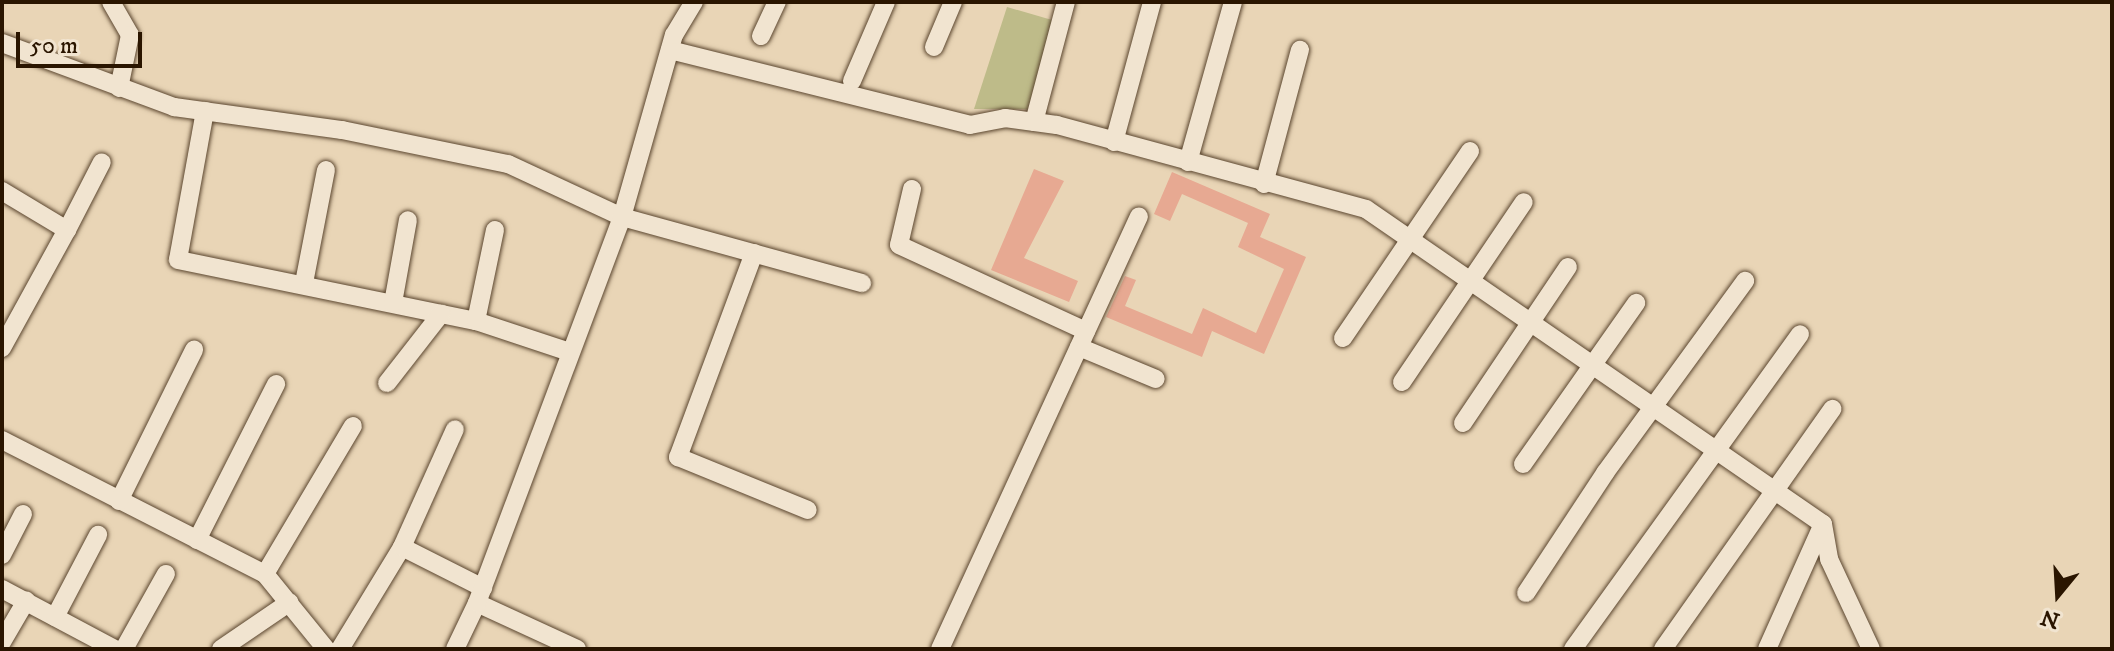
<!DOCTYPE html>
<html>
<head>
<meta charset="utf-8">
<style>
  body { margin:0 }
  #map { position:relative; width:2114px; height:651px; overflow:hidden; background:#e9d5b6; font-family:"IM FELL DW Pica",serif }
  div>[style] { position:absolute }
  [style*='--x'] { left:calc(var(--x)*1px); top:calc(var(--y)*1px); width:calc(var(--w)*1px); rotate:calc(var(--a)*1deg) }
  .green>* { inset:0; background:#bebb89 }
  .building>* { inset:0; background:#e7a992 }
  .roads { filter:drop-shadow(0 0 2px #5a452e) drop-shadow(0 0 2px #5a452e) }
  .minor>* { height:18px; margin:-9px; padding:0 9px; transform-origin:9px; border-radius:9px; background:#f1e4d0 }
  span { translate:-50% -50%; white-space:nowrap; text-align:center; line-height:1.15; -webkit-text-stroke:6px #f1e4d0; paint-order:stroke }
  .frame { position:absolute; inset:0; border:4px solid #2a1500; pointer-events:none }
  .north { position:absolute; left:2018px; top:555px; width:80px; height:80px; -webkit-text-stroke:6px #f1e4d0; paint-order:stroke; rotate:198deg; font-size:22px; font-weight:700; line-height:32px; text-align:center; color:#2a1500 }
  .north::after { content:''; display:block; margin:auto; width:28px; height:36px; background:#2a1500; clip-path:polygon(50% 0,100% 100%,50% 72%,0 100%) }
  .scale { position:absolute; left:16px; top:32px; width:126px; height:36px; box-sizing:border-box; border:4px solid #2a1500; border-top:0; padding-left:10px; font-size:24px; line-height:28px; white-space:nowrap; color:#2a1500; -webkit-text-stroke:6px #f1e4d0; paint-order:stroke }
</style>
</head>
<body>
<div id="map">
  <div class="green">
    <div style="clip-path:polygon(1007px 7px,1052px 20px,1028px 109px,974px 109px)"></div>
  </div>
  <div class="building">
    <div style="clip-path:polygon(1034px 169px,1064px 181px,1024px 258px,1078px 281px,1069px 302px,991px 270px)"></div>
    <div style="clip-path:polygon(1172px 172px,1270px 214px,1260px 237px,1306px 257px,1264px 354px,1212px 331px,1202px 357px,1106px 317px,1125px 276px,1136px 280px,1125px 306px,1192px 334px,1203px 308px,1256px 333px,1284px 269px,1238px 247px,1248px 223px,1182px 194px,1170px 221px,1154px 214px)"></div>
  </div>
  <div class="roads">
    <div class="minor">
      <div style="--x:111;--y:2;--w:38;--a:60"></div>
      <div style="--x:130;--y:35;--w:54;--a:101.7"></div>
      <div style="--x:761;--y:36;--w:38;--a:-65"></div>
      <div style="--x:2;--y:43;--w:184;--a:20.4"></div>
      <div style="--x:174;--y:107;--w:170;--a:7.8"></div>
      <div style="--x:342;--y:130;--w:169;--a:11.6"></div>
      <div style="--x:508;--y:164;--w:126;--a:24.9"></div>
      <div style="--x:622;--y:217;--w:249;--a:15.4"></div>
      <div style="--x:934;--y:47;--w:49;--a:-67.1"></div>
      <div style="--x:670;--y:50;--w:309;--a:14"></div>
      <div style="--x:970;--y:125;--w:36;--a:-11"></div>
      <div style="--x:1005;--y:118;--w:52;--a:7.7"></div>
      <div style="--x:1057;--y:125;--w:320;--a:15.2"></div>
      <div style="--x:1366;--y:209;--w:555;--a:34.58"></div>
      <div style="--x:1823;--y:524;--w:36;--a:80"></div>
      <div style="--x:1829;--y:559;--w:99;--a:65"></div>
      <div style="--x:852;--y:81;--w:86;--a:-66.7"></div>
      <div style="--x:205;--y:111;--w:151;--a:100.3"></div>
      <div style="--x:178;--y:260;--w:304;--a:11.6"></div>
      <div style="--x:476;--y:321;--w:99;--a:18.3"></div>
      <div style="--x:1034;--y:122;--w:124;--a:-75.1"></div>
      <div style="--x:1114;--y:142;--w:145;--a:-74.8"></div>
      <div style="--x:1188;--y:162;--w:166;--a:-74.3"></div>
      <div style="--x:1264;--y:184;--w:139;--a:-75"></div>
      <div style="--x:912;--y:189;--w:57;--a:103.1"></div>
      <div style="--x:899;--y:245;--w:206;--a:24.7"></div>
      <div style="--x:2;--y:191;--w:76;--a:31"></div>
      <div style="--x:67;--y:230;--w:76;--a:-62.8"></div>
      <div style="--x:754;--y:253;--w:218;--a:110.4"></div>
      <div style="--x:678;--y:457;--w:140;--a:22.2"></div>
      <div style="--x:304;--y:283;--w:115;--a:-79"></div>
      <div style="--x:393;--y:303;--w:84;--a:-79.8"></div>
      <div style="--x:476;--y:321;--w:93;--a:-78.2"></div>
      <div style="--x:1343;--y:338;--w:226;--a:-55.8"></div>
      <div style="--x:1079;--y:347;--w:83;--a:22.6"></div>
      <div style="--x:2;--y:348;--w:135;--a:-61.2"></div>
      <div style="--x:1402;--y:382;--w:217;--a:-55.9"></div>
      <div style="--x:387;--y:383;--w:88;--a:-52"></div>
      <div style="--x:1463;--y:423;--w:188;--a:-56.1"></div>
      <div style="--x:2;--y:440;--w:295;--a:27"></div>
      <div style="--x:265;--y:574;--w:97;--a:50.9"></div>
      <div style="--x:1523;--y:464;--w:197;--a:-54.9"></div>
      <div style="--x:119;--y:501;--w:169;--a:-63.6"></div>
      <div style="--x:197;--y:540;--w:175;--a:-63.1"></div>
      <div style="--x:402;--y:547;--w:91;--a:26.8"></div>
      <div style="--x:2;--y:555;--w:46;--a:-62.9"></div>
      <div style="--x:265;--y:574;--w:172;--a:-59.3"></div>
      <div style="--x:2;--y:589;--w:128;--a:28"></div>
      <div style="--x:1526;--y:593;--w:144;--a:-56.6"></div>
      <div style="--x:1605;--y:473;--w:238;--a:-53.9"></div>
      <div style="--x:477;--y:603;--w:110;--a:24.7"></div>
      <div style="--x:55;--y:617;--w:93;--a:-62.3"></div>
      <div style="--x:2;--y:642;--w:48;--a:-59.7"></div>
      <div style="--x:124;--y:649;--w:86;--a:-60.8"></div>
      <div style="--x:221;--y:649;--w:83;--a:-34.3"></div>
      <div style="--x:340;--y:649;--w:119;--a:-58.7"></div>
      <div style="--x:402;--y:547;--w:129;--a:-65.8"></div>
      <div style="--x:455;--y:649;--w:51;--a:-64.4"></div>
      <div style="--x:477;--y:603;--w:412;--a:-69.4"></div>
      <div style="--x:622;--y:217;--w:189;--a:-74.1"></div>
      <div style="--x:674;--y:35;--w:39;--a:-59"></div>
      <div style="--x:940;--y:649;--w:476;--a:-65.3"></div>
      <div style="--x:1573;--y:649;--w:388;--a:-54.2"></div>
      <div style="--x:1663;--y:649;--w:294;--a:-54.8"></div>
      <div style="--x:1767;--y:649;--w:137;--a:-65.9"></div>
    </div>
  </div>
  <div class="frame"></div>
  <div class="north">N</div>
  <div class="scale">50 m</div>
</div>
</body>
</html>
